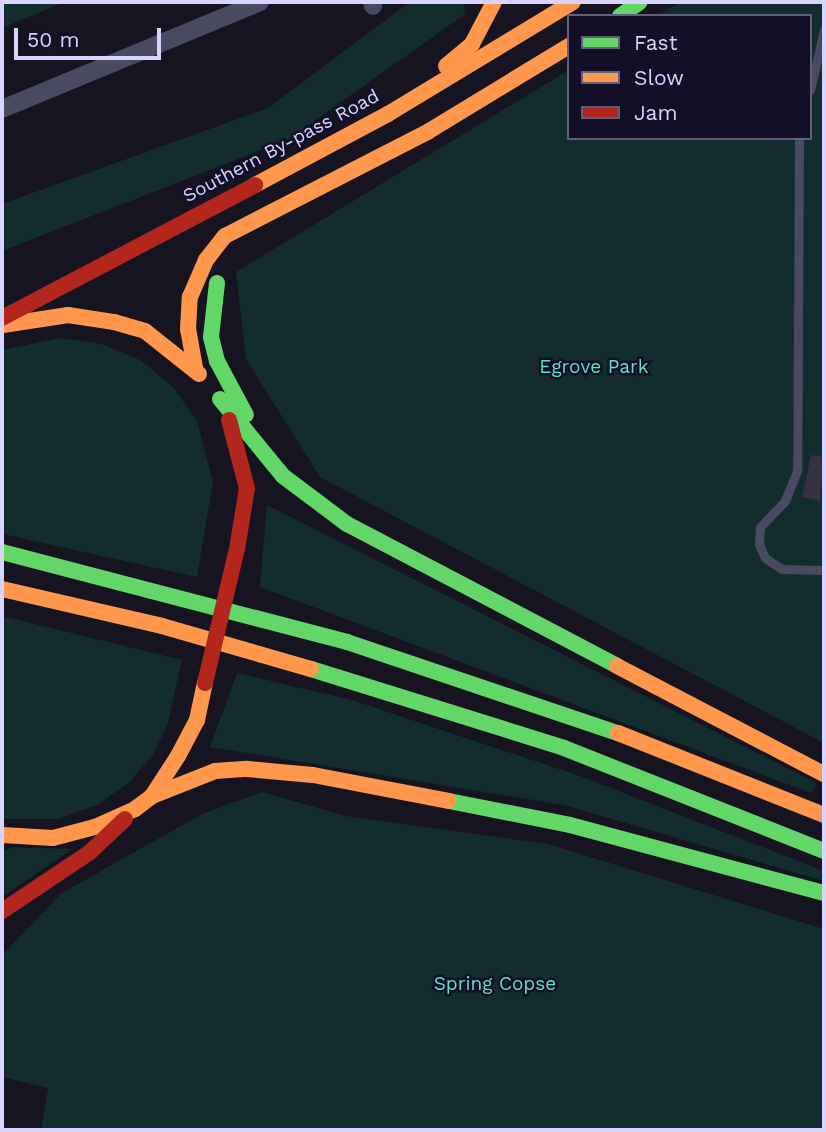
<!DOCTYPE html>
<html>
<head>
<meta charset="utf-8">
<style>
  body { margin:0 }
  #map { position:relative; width:826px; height:1132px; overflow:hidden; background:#161421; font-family:"Work Sans",sans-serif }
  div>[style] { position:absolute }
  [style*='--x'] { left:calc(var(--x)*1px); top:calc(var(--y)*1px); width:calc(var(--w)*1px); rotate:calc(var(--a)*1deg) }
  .green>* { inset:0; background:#132c2d }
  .building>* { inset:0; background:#343243 }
  .lane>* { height:9px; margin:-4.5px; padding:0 4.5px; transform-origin:4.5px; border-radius:4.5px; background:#4a4962 }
  .street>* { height:18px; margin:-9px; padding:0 9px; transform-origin:9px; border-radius:9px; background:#4a4962 }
  .fast>* { height:16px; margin:-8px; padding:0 8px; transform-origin:8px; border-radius:8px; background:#63d668 }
  .slow>* { height:16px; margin:-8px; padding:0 8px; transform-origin:8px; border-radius:8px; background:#ff974d }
  .jam>* { height:16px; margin:-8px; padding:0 8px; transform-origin:8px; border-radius:8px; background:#b3261e }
  .jam-bridge>* { height:16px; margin:-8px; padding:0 8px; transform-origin:8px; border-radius:8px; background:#b3261e }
  span { translate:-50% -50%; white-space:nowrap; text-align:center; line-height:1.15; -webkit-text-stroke:5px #130f26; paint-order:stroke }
  .street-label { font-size:19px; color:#d9d4ff }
  .park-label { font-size:19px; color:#5fe0c0 }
  .frame { position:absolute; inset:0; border:4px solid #d9d4ff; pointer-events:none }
  .legend { position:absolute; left:567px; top:14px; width:245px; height:126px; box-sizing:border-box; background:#130f26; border:2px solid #625e7d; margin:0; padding:9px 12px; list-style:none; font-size:21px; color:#d9d4ff }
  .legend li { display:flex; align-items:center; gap:14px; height:35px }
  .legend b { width:35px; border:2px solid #625e7d }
  .scale { position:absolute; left:14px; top:28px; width:147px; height:32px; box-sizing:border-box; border:4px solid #d9d4ff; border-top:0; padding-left:9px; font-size:21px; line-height:24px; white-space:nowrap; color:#d9d4ff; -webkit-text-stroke:5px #130f26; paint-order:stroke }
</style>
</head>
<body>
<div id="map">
  <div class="green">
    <div style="clip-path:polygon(2px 2px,65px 2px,2px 28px)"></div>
    <div style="clip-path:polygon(410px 2px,463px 2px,465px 14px,289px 139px,2px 251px,2px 204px,268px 108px)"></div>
    <div style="clip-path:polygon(680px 2px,824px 2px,824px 743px,320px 477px,246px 359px,236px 272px,569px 70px,569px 138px,810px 138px,810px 16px,657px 16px)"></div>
    <div style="clip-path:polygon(60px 338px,102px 344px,140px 360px,173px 387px,197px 421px,213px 482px,197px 577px,2px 534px,2px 350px)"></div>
    <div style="clip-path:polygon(267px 505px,817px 783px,811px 793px,260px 587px)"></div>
    <div style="clip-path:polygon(2px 616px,182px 660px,168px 723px,154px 753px,130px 782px,97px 805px,58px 819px,2px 819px)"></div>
    <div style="clip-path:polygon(237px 673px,352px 700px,580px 776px,824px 871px,824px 881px,564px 805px,210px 747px)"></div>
    <div style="clip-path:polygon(262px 792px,346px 816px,548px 844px,824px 929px,824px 1130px,41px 1130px,48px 1088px,2px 1077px,2px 955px,62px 893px,202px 814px)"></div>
    <div style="clip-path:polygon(11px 847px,72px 849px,2px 897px,2px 853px)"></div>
  </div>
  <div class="building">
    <div style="clip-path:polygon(811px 455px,824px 457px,820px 501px,802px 497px)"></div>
  </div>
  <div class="lane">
    <div style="--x:810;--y:90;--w:62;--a:-76.9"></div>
    <div style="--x:799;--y:138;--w:333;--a:90.3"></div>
    <div style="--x:797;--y:471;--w:32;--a:112"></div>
    <div style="--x:785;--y:501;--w:36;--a:134"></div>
    <div style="--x:760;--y:527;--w:17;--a:93"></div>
    <div style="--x:759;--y:544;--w:15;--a:67"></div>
    <div style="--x:765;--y:558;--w:20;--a:33"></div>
    <div style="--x:782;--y:569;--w:42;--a:1.4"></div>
  </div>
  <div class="street">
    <div style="--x:372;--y:2;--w:4;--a:76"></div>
    <div style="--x:2;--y:109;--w:279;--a:-22.5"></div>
  </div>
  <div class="fast">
    <div style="--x:620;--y:16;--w:24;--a:-35"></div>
    <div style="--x:217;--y:283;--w:54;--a:96.3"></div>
    <div style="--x:211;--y:337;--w:25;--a:76"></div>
    <div style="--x:217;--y:361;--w:61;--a:61.8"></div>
    <div style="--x:220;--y:399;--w:99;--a:50.7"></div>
    <div style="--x:283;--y:476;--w:80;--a:36.9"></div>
    <div style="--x:347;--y:524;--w:305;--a:27.7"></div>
    <div style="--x:2;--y:552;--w:357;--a:14.6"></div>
    <div style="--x:347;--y:642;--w:286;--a:18.6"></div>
    <div style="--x:311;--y:669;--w:265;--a:17.3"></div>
    <div style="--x:564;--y:748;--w:280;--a:21.6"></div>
    <div style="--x:449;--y:801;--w:123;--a:11.2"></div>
    <div style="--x:570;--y:825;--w:263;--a:15"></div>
  </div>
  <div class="slow">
    <div style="--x:446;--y:66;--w:34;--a:-40"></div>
    <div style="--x:472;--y:44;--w:47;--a:-62.4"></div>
    <div style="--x:255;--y:185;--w:151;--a:-28.1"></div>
    <div style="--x:388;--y:114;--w:216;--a:-31.2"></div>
    <div style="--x:3;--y:325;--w:66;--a:-8.7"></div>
    <div style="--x:68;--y:315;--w:47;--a:8.7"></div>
    <div style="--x:114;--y:322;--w:32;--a:16"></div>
    <div style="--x:145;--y:331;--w:69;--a:38.5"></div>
    <div style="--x:195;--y:368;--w:39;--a:-100"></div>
    <div style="--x:188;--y:330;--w:33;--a:-87"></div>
    <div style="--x:190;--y:297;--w:40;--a:-66.6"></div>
    <div style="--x:206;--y:260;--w:31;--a:-52"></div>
    <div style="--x:225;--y:236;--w:229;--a:-27.2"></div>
    <div style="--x:429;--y:131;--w:164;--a:-31.3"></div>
    <div style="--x:2;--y:589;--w:164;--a:13"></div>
    <div style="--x:162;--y:626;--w:155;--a:16.1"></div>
    <div style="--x:617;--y:666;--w:233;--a:27.6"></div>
    <div style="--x:618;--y:733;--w:222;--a:21.7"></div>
    <div style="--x:152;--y:796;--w:68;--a:-21.6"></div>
    <div style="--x:215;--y:771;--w:32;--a:-4"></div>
    <div style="--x:247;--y:769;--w:66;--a:5.2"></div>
    <div style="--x:313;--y:775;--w:138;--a:10.8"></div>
    <div style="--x:2;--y:835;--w:51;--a:3.4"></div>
    <div style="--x:53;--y:838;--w:43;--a:-14.7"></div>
    <div style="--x:95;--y:827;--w:44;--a:-24.2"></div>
    <div style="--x:135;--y:809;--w:21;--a:-37"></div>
    <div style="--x:152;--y:796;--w:48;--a:-57"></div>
    <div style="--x:178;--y:756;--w:41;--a:-62.2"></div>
    <div style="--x:197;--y:720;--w:38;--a:-78"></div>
  </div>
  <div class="jam">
    <div style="--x:2;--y:318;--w:286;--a:-27.7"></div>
    <div style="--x:229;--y:420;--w:70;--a:75.2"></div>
    <div style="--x:247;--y:488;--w:62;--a:99.3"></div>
    <div style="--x:2;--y:911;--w:106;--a:-33.8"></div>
    <div style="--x:90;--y:852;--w:48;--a:-43.3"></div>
  </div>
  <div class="jam-bridge">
    <div style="--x:205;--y:683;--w:138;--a:-76.6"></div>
  </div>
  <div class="street-label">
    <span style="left:281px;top:146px;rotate:-28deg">Southern By-pass Road</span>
  </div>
  <div class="park-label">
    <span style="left:594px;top:367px">Egrove Park</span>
    <span style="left:495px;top:984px">Spring Copse</span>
  </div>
  <div class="frame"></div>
  <ul class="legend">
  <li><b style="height:9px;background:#63d668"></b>Fast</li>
  <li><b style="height:9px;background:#ff974d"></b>Slow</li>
  <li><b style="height:9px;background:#b3261e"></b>Jam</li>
  </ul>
  <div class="scale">50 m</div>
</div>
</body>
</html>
